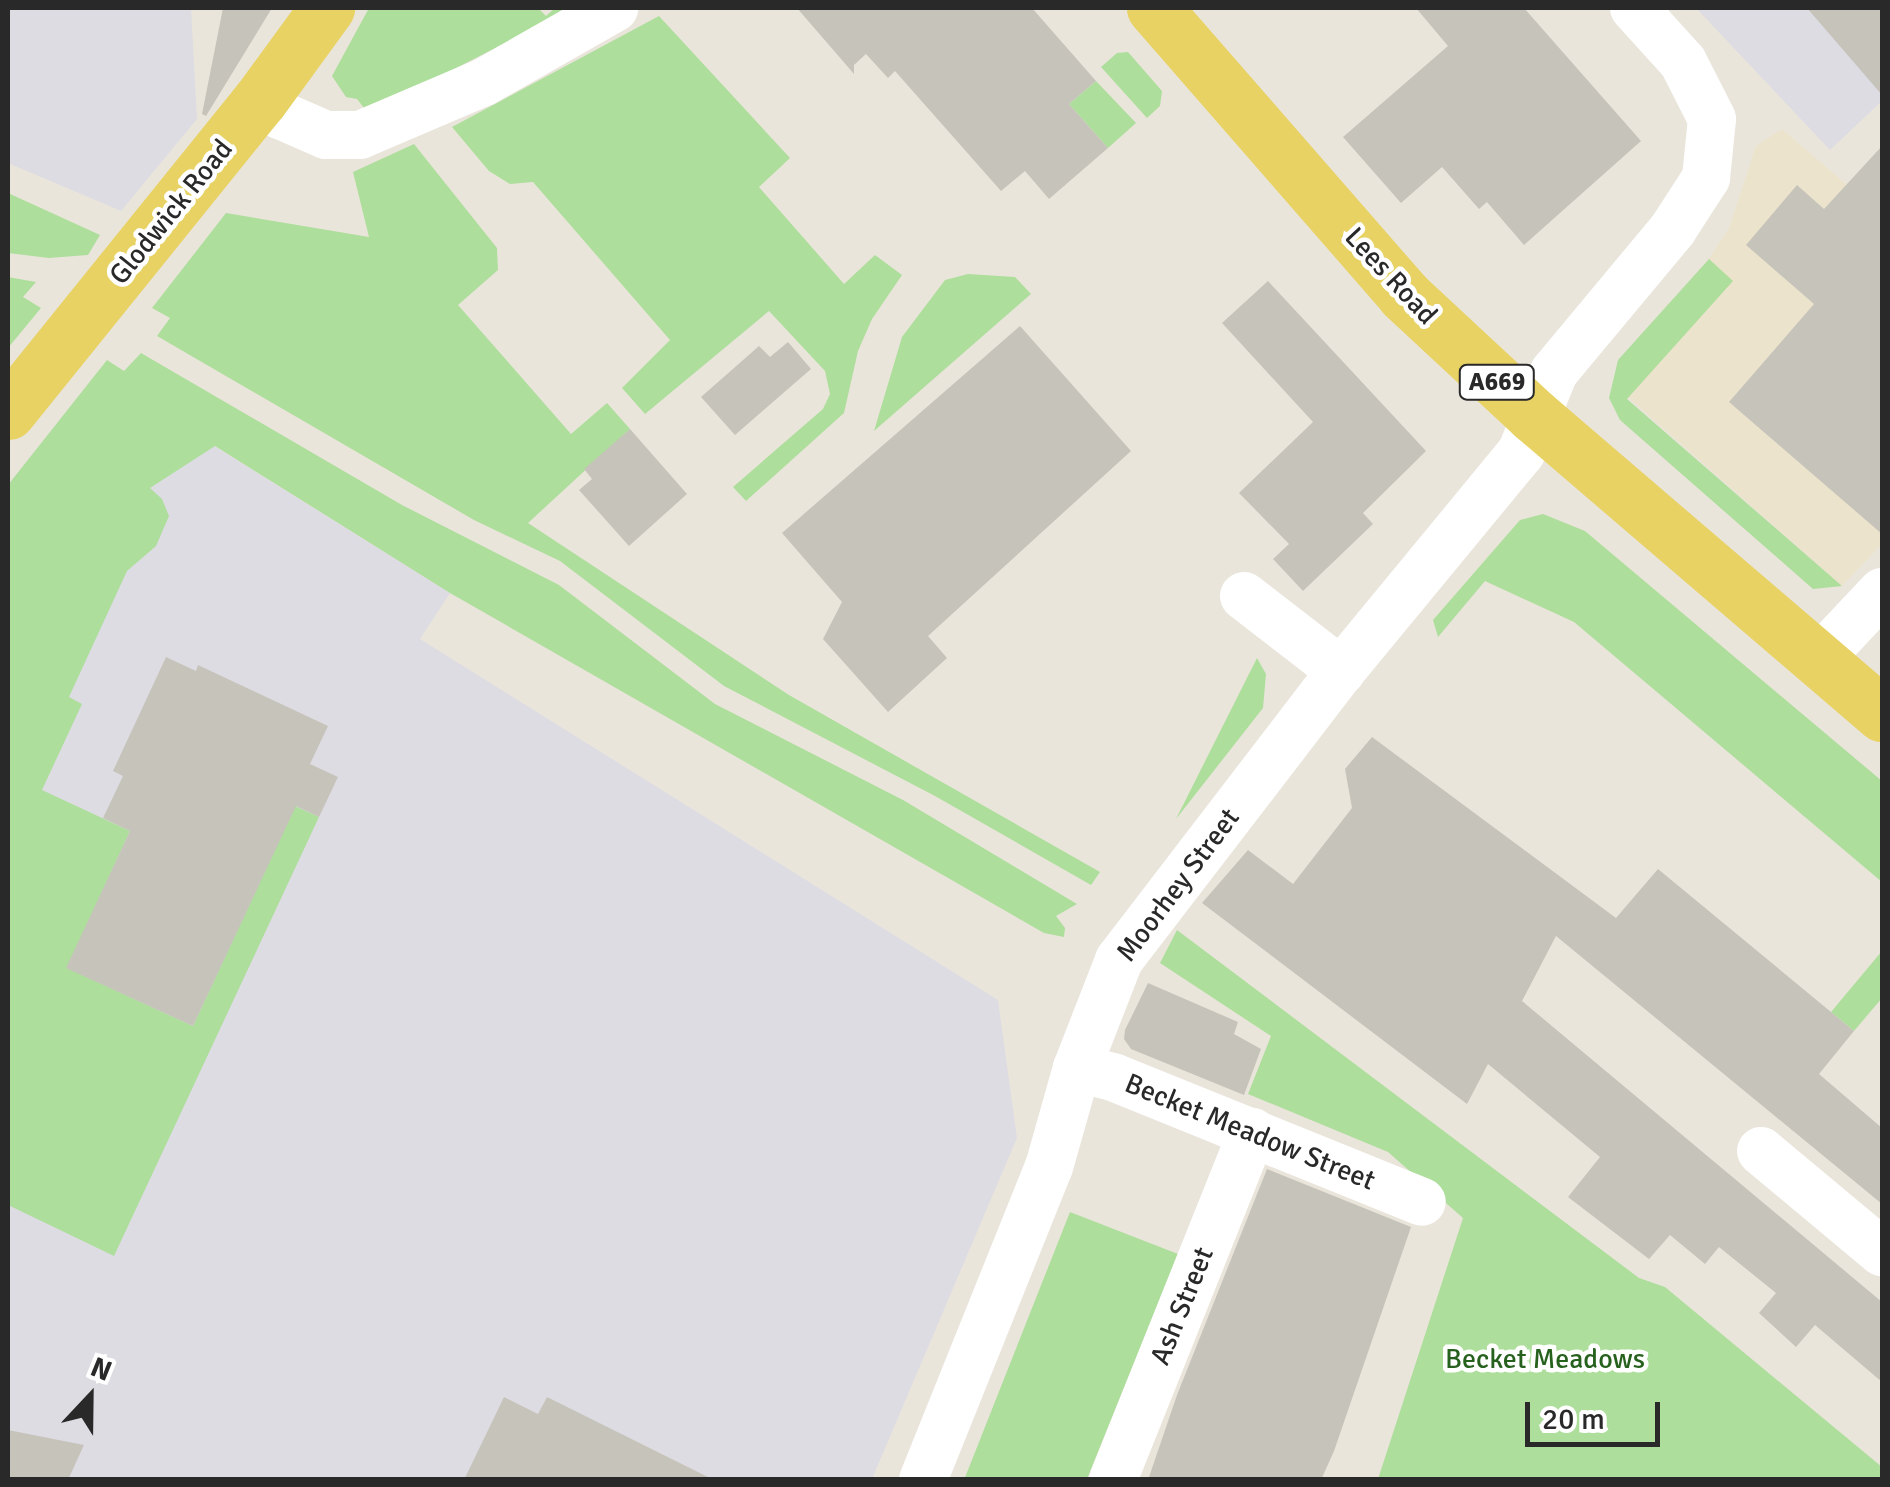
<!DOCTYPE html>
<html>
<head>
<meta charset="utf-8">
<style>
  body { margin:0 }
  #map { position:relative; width:1890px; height:1487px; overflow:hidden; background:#eae5db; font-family:Signika,sans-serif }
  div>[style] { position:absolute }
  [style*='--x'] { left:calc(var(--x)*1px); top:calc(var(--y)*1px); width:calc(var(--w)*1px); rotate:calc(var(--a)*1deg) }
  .industrial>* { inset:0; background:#dedce3 }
  .education>* { inset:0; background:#ebe3cc }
  .green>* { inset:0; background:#adde9b }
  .building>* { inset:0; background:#c6c3ba }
  .minor>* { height:48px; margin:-24px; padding:0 24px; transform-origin:24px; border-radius:24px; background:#fff }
  .major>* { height:55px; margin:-27.5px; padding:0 27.5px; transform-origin:27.5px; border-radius:27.5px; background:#e7d263 }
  span { translate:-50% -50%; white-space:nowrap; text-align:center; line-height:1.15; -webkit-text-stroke:9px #fff; paint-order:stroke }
  .shield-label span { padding:2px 8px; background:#fff; border:2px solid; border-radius:8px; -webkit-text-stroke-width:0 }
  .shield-label { font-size:25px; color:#292929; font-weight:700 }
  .street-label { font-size:28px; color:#292929 }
  .park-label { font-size:28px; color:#27611e }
  .frame { position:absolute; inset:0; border:10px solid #292929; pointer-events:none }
  .north { position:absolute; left:40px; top:1347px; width:100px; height:100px; -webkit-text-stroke:8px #fff; paint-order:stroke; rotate:22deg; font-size:28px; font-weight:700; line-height:40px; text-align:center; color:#292929 }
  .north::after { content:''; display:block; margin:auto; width:35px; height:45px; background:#292929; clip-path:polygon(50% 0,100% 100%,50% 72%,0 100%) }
  .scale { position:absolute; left:1525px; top:1402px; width:135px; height:45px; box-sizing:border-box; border:5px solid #292929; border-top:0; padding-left:12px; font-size:30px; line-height:35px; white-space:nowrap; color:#292929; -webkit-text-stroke:8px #fff; paint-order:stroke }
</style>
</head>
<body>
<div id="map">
  <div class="industrial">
    <div style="clip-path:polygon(8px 8px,191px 8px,197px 119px,121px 211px,8px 163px)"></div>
    <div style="clip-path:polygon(1696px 8px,1882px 8px,1882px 101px,1830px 150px)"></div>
    <div style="clip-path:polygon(97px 373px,450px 593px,420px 639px,998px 1000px,1017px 1138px,872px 1479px,8px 1479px,8px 485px)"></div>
  </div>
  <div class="education">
    <div style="clip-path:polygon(1782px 129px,1882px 215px,1882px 544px,1842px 586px,1622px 392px,1729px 228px,1756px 146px)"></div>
  </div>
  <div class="green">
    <div style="clip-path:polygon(369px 8px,538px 8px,546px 16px,555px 8px,574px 8px,368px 113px,357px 99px,346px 97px,332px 76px)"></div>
    <div style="clip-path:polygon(659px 16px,790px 158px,759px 187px,844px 284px,875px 255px,902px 275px,872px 319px,858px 351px,844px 413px,746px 501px,733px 487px,823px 409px,830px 394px,825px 371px,769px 311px,645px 414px,622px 388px,670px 340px,533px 182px,510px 184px,489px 171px,452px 127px)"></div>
    <div style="clip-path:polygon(1128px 52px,1162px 91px,1160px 106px,1147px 118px,1101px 67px,1117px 53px)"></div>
    <div style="clip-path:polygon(1096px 81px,1136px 123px,1108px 148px,1069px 104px)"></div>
    <div style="clip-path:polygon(414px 144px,497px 248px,498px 270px,458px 305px,571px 434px,607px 403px,630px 429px,528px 523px,789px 695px,1100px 872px,1091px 885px,935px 796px,724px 686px,560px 561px,474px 520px,157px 336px,170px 318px,152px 308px,226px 213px,369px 237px,353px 172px)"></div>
    <div style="clip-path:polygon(8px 193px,100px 235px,88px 255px,49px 258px,8px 253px)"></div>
    <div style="clip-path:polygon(1709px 259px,1733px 281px,1627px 399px,1842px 586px,1813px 589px,1620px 420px,1609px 398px,1618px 360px)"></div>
    <div style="clip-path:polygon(968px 274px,1015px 277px,1031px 294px,874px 431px,902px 337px,945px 280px)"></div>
    <div style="clip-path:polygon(8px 277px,36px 282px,23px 297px,41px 308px,8px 348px)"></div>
    <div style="clip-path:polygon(141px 353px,402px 505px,559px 585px,715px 704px,903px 800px,1077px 904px,1056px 916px,1065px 928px,1064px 937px,1044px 933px,450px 593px,215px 446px,150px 488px,162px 499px,169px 516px,156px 546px,127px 571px,69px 697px,82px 704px,42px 790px,130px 831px,67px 968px,193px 1026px,295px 806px,319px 817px,114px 1256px,8px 1205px,8px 485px,107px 360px,124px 371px)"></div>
    <div style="clip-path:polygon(1543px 514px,1585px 531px,1882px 781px,1882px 882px,1574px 622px,1485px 581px,1438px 637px,1433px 620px,1520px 520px)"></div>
    <div style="clip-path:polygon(1257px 658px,1266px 674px,1263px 708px,1176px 819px)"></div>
    <div style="clip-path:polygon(1177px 930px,1639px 1278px,1665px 1287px,1882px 1467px,1882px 1479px,1378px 1479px,1463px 1218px,1388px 1152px,1248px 1094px,1271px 1036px,1160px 963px)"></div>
    <div style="clip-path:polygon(1882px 951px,1882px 998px,1854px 1031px,1831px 1012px)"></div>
    <div style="clip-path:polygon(1070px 1212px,1178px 1254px,1087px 1479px,964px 1480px)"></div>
  </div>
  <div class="building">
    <div style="clip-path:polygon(223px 8px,272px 8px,206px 116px,202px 114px)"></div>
    <div style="clip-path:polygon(797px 8px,1032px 8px,1096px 81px,1069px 104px,1108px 148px,1049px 199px,1025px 171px,1001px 191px,895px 71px,888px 78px,866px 54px,854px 65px,854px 74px)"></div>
    <div style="clip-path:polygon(1416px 8px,1524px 8px,1641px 141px,1524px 245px,1487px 202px,1479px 209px,1442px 167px,1401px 203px,1343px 137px,1448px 46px)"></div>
    <div style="clip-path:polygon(1807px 8px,1882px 8px,1882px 95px)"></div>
    <div style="clip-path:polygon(1882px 146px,1882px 534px,1729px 402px,1814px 304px,1746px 245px,1797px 185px,1824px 209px)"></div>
    <div style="clip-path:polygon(1268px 281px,1426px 451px,1363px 513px,1373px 524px,1303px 591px,1273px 559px,1289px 544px,1239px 493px,1313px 422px,1222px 323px)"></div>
    <div style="clip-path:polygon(1020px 326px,1131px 451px,928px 636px,947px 658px,888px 712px,823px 639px,842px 602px,782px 533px)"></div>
    <div style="clip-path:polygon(788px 342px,811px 369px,735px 435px,701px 397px,759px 346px,770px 357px)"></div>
    <div style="clip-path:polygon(630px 429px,687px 494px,629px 546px,579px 490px,592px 479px,584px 469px)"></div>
    <div style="clip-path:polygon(166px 657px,196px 671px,198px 665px,328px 726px,310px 764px,338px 777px,319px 817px,296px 806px,193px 1026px,66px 968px,130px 831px,103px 818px,123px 776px,113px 771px)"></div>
    <div style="clip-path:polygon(1372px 737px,1616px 918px,1658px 869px,1854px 1031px,1819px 1074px,1882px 1128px,1882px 1204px,1556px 936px,1522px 1001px,1882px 1302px,1882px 1382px,1815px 1325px,1796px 1347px,1759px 1313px,1776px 1293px,1719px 1247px,1705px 1264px,1670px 1235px,1649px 1259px,1568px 1197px,1600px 1157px,1488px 1064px,1467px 1104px,1202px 903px,1248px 850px,1293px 884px,1352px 808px,1345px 769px)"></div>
    <div style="clip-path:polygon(1148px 983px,1238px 1022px,1234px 1034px,1261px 1049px,1244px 1095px,1131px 1049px,1124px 1039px,1125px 1030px)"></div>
    <div style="clip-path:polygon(1267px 1169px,1411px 1227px,1334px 1451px,1321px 1480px,1148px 1480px,1177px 1395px)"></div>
    <div style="clip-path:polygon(504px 1397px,538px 1414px,547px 1397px,714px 1480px,464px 1480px)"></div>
    <div style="clip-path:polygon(8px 1430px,84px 1445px,68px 1480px,8px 1480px)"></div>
  </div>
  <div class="minor">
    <div style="--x:260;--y:100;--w:25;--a:37"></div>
    <div style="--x:280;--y:115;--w:50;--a:23.5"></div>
    <div style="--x:326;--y:135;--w:34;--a:0"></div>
    <div style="--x:360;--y:135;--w:135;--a:-23.1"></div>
    <div style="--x:484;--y:82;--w:150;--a:-29.6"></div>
    <div style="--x:1244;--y:596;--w:123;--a:37.7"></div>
    <div style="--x:1819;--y:659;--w:92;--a:-46.8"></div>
    <div style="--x:1077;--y:1068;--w:37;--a:14"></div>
    <div style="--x:1113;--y:1077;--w:333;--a:22"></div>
    <div style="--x:1761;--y:1151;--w:158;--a:39.9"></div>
    <div style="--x:923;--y:1480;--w:337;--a:-68.1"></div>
    <div style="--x:1049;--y:1167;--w:103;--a:-74.2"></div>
    <div style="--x:1077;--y:1068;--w:116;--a:-68.7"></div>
    <div style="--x:1119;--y:960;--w:364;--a:-52.5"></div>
    <div style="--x:1341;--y:671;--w:283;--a:-50.5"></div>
    <div style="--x:1521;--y:453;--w:87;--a:-67.8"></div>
    <div style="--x:1554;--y:372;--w:186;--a:-50.2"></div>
    <div style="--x:1673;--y:229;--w:61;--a:-57.1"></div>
    <div style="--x:1706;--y:178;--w:59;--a:-84.2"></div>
    <div style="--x:1712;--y:119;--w:64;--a:-117"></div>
    <div style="--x:1683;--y:62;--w:73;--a:-132.2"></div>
    <div style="--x:1113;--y:1480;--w:375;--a:-68.2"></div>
  </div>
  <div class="major">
    <div style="--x:1154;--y:8;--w:381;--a:48.9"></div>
    <div style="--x:1404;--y:295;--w:176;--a:42.9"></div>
    <div style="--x:1533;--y:415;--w:460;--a:40.6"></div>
    <div style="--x:8;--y:412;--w:401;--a:-51.1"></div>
    <div style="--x:260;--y:100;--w:114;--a:-53.9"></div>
  </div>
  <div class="shield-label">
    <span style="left:1497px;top:382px">A669</span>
  </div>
  <div class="street-label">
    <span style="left:171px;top:212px;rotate:-51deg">Glodwick Road</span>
    <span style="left:1391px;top:276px;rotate:47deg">Lees Road</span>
    <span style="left:1178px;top:885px;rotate:-53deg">Moorhey Street</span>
    <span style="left:1250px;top:1132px;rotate:22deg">Becket Meadow Street</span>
    <span style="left:1182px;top:1306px;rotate:-68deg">Ash Street</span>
  </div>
  <div class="park-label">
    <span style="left:1545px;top:1359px">Becket Meadows</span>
  </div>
  <div class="frame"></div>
  <div class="north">N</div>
  <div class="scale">20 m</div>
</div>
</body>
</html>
